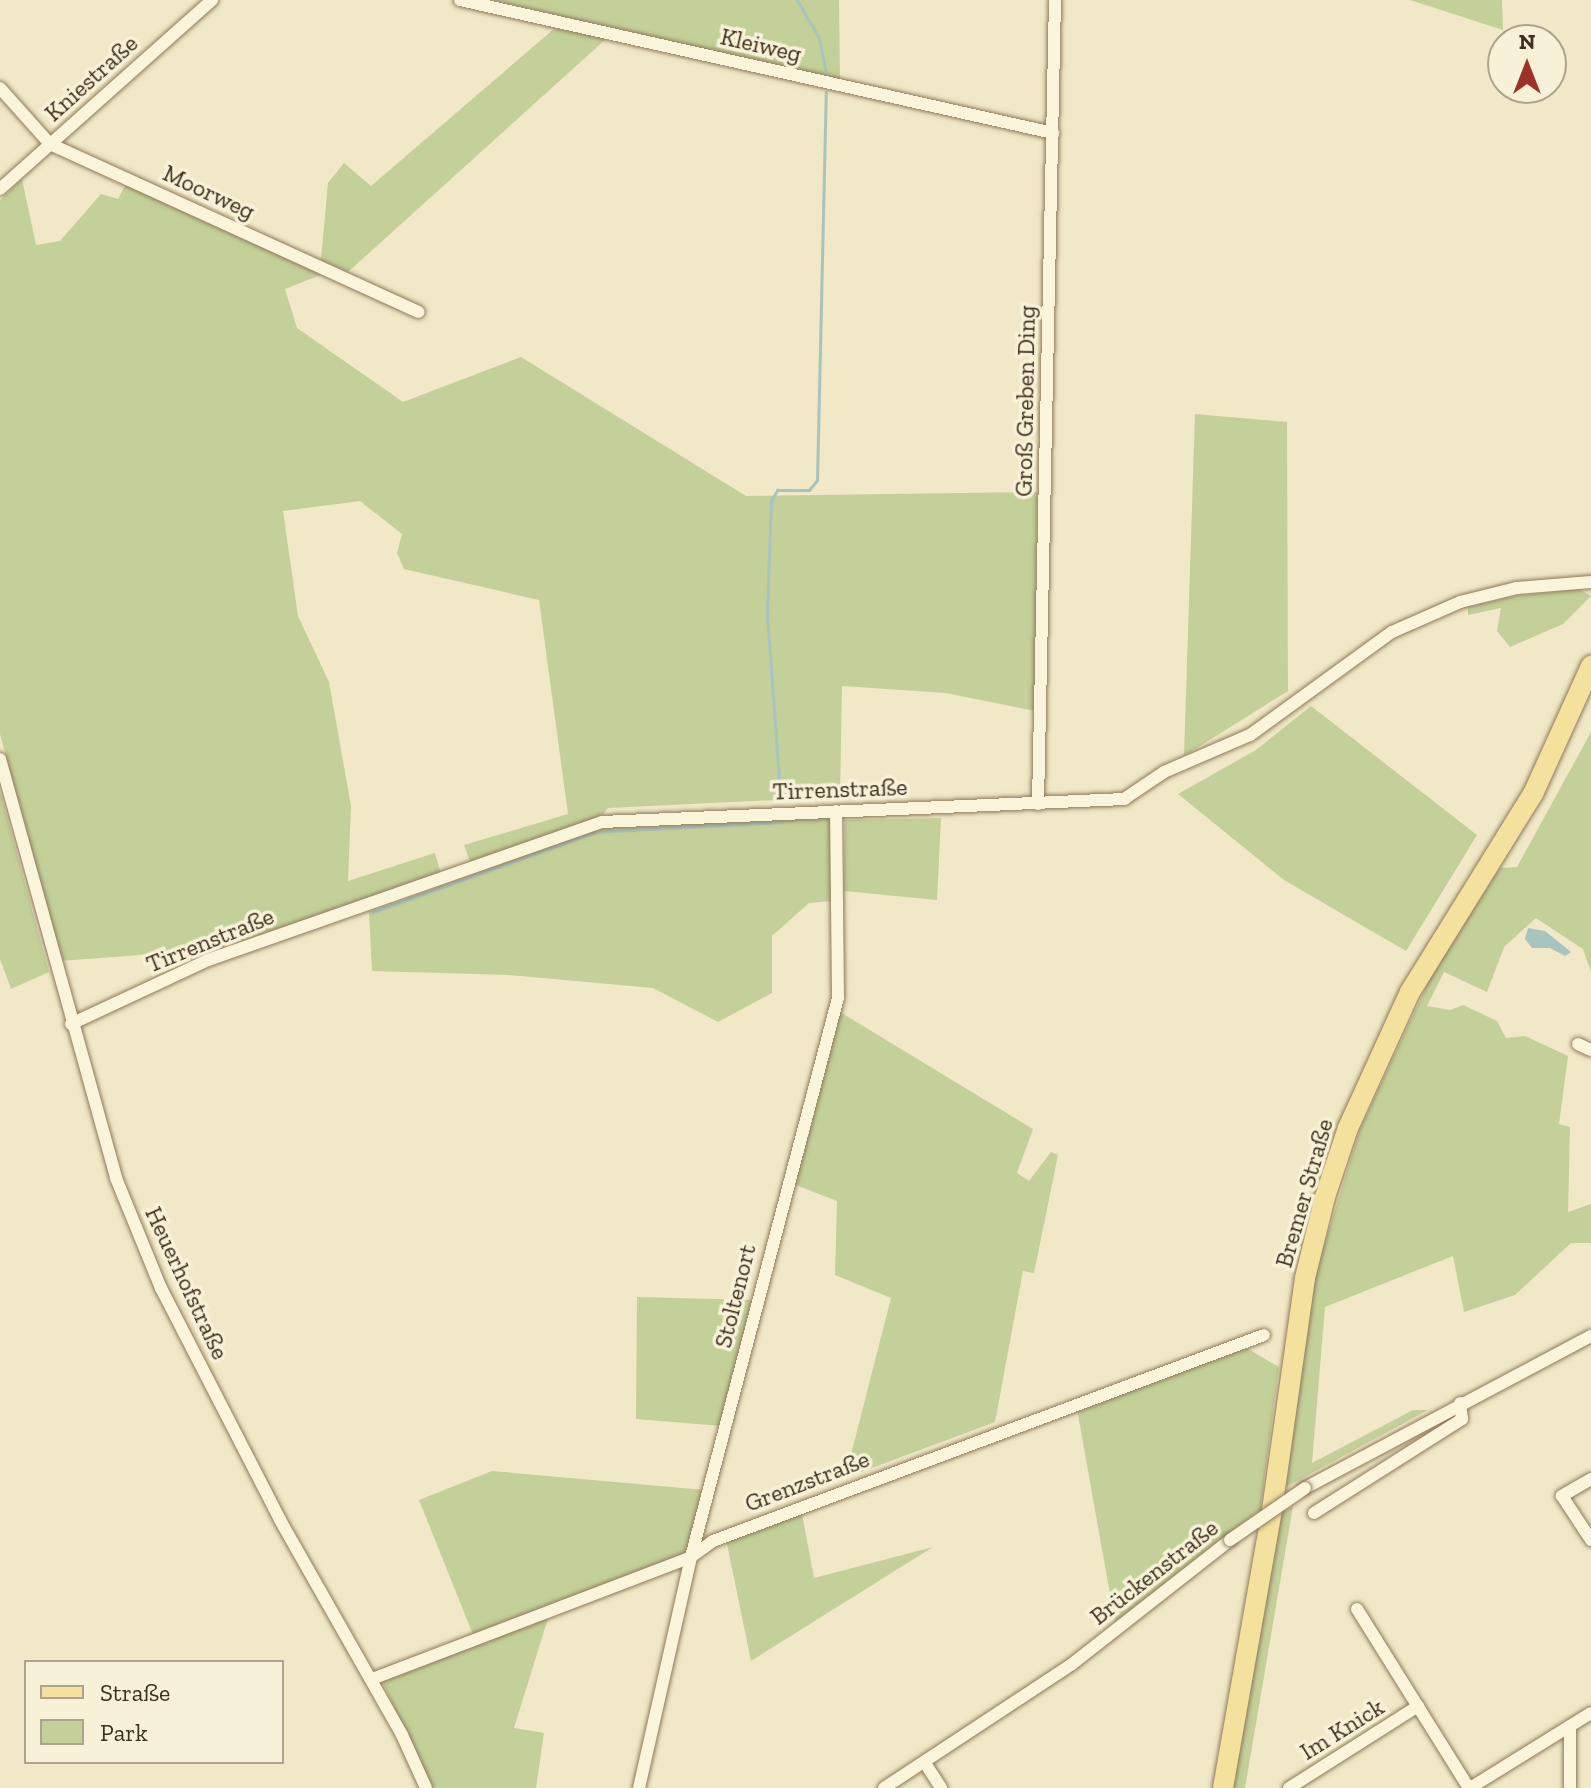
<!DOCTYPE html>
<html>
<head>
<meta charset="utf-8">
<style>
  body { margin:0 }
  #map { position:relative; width:1591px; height:1788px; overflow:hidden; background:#f0e8c6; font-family:"Zilla Slab",serif }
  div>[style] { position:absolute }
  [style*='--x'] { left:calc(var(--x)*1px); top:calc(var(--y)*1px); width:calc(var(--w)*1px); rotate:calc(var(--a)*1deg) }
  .green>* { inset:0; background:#c4d099 }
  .water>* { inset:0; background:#a8c4be }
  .stream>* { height:3px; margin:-1.5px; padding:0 1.5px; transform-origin:1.5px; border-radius:1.5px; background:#a8c4be }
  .roads { filter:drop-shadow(0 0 2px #8d7a5b) drop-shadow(0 0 2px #8d7a5b) }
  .minor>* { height:12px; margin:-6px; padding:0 6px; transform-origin:6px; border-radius:6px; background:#faf4da }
  .primary>* { height:20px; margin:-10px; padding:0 10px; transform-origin:10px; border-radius:10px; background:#f4e19e }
  .bridges { filter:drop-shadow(0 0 2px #8d7a5b) drop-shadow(0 0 2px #8d7a5b) }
  .minor-bridge>* { height:12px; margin:-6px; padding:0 6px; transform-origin:6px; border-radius:6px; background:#faf4da }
  span { translate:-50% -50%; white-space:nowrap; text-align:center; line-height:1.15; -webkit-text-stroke:7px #f7f1d7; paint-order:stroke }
  .street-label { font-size:24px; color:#3d301f }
  .legend { position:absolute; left:24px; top:1660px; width:260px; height:104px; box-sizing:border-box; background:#f7f1d7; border:2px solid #ada48d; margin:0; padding:10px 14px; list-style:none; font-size:24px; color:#3d301f }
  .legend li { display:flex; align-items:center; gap:16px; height:40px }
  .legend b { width:40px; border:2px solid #ada48d }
  .north { position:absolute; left:1487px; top:24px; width:80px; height:80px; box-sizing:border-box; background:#f7f1d7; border:2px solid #ada48d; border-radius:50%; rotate:0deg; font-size:22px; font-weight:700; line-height:32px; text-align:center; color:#3d301f }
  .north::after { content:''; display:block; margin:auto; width:28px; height:36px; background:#9f3228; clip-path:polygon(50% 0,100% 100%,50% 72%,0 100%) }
</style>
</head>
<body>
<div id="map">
  <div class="green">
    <div style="clip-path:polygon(492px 0,839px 0,840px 80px)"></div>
    <div style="clip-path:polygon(1410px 0,1502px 0,1503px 30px)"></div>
    <div style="clip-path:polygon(555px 28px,607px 38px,348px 272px,321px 260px,328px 183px,344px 163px,371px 186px)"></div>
    <div style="clip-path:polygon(22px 179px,36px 245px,60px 241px,101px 194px,118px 199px,127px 182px,323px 274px,285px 289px,297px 328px,403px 402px,521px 357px,746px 496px,1037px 492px,1035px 711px,946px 693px,842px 686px,840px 797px,608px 808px,601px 817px,471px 864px,464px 845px,568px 814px,539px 600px,404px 569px,397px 553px,402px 534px,360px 501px,283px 511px,298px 616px,329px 682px,351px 806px,348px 881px,435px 853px,441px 874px,169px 965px,153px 954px,60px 961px,0 734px,0 200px)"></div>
    <div style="clip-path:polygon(1195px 414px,1287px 422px,1288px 691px,1184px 756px)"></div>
    <div style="clip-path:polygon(1579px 589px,1591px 596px,1563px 624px,1510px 647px,1497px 631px,1501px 608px,1468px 615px,1468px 607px,1515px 596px)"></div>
    <div style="clip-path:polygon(1311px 706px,1477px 835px,1406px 951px,1284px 880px,1178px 794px,1256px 750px)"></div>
    <div style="clip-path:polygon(1591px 732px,1591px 972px,1583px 949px,1536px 918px,1504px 947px,1487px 992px,1444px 972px,1427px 1006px,1450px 1010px,1463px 1005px,1497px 1021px,1506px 1038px,1525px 1036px,1568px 1056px,1559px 1124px,1570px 1127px,1568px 1212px,1591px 1204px,1591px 1243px,1571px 1243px,1515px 1295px,1464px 1312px,1453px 1256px,1325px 1307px,1312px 1463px,1413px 1410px,1428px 1410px,1286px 1487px,1314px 1279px,1360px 1129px,1435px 968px,1500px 868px,1517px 867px)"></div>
    <div style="clip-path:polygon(0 791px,49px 972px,11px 989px,0 959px)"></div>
    <div style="clip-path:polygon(831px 815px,832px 901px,809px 903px,772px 936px,772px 993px,718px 1022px,653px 988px,509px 975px,372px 971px,369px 912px,602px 827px)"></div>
    <div style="clip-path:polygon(941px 818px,937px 900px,844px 891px,845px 820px)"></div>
    <div style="clip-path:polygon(840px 1012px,1033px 1129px,1017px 1173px,1029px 1181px,1051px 1152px,1058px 1155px,1034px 1273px,1023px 1271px,995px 1422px,845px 1478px,891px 1298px,835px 1275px,837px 1201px,793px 1184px)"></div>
    <div style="clip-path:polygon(637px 1297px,755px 1300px,722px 1426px,636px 1419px)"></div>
    <div style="clip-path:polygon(1245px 1347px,1279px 1367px,1260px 1510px,1115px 1622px,1077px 1409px)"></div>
    <div style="clip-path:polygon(492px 1471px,705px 1490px,688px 1555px,474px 1637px,419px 1500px)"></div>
    <div style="clip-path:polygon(1293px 1506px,1245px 1788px,1232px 1788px,1278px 1515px)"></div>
    <div style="clip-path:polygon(801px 1509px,814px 1578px,933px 1547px,751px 1661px,726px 1539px)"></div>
    <div style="clip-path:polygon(549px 1615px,514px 1728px,544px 1733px,536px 1788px,432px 1788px,382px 1681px)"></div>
  </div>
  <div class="water">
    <div style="clip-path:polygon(1528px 928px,1545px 931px,1571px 952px,1565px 956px,1550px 948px,1532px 948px,1525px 939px)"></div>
  </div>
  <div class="stream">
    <div style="--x:797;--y:0;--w:44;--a:59.9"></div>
    <div style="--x:819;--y:38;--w:33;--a:79"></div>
    <div style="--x:780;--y:792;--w:179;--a:-94.2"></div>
    <div style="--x:767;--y:613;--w:112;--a:-88"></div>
    <div style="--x:771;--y:501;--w:13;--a:-61"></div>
    <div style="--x:777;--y:490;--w:32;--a:0"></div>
    <div style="--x:809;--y:490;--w:13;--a:-51"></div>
    <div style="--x:817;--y:480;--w:388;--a:-88.7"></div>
    <div style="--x:373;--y:912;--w:236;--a:-19.8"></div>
    <div style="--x:595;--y:832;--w:187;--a:-3.1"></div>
  </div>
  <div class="roads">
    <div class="minor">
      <div style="--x:460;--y:0;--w:608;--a:12.64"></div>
      <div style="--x:0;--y:88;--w:75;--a:48.2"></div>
      <div style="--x:50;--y:144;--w:405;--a:24.5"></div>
      <div style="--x:0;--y:189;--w:284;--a:-41.7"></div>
      <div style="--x:0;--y:759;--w:435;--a:74.5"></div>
      <div style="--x:116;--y:1178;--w:119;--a:67.8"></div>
      <div style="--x:161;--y:1288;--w:261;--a:62.8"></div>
      <div style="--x:280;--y:1520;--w:247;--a:60.4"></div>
      <div style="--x:402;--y:1735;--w:58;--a:65.6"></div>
      <div style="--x:1038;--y:804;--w:804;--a:-88.79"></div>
      <div style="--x:71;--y:1024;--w:151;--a:-25"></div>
      <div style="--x:208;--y:960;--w:417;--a:-19.3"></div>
      <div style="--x:602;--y:822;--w:523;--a:-2.52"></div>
      <div style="--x:1124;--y:799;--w:48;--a:-34"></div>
      <div style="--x:1164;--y:772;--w:94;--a:-23.3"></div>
      <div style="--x:1250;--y:735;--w:175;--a:-36"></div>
      <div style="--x:1392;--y:632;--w:74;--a:-23.8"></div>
      <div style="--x:1460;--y:602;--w:59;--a:-13.8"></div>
      <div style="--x:1517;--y:588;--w:74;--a:-4.6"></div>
      <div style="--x:1578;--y:1044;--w:14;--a:25"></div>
      <div style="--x:1591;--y:1479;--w:34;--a:150"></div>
      <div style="--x:1562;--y:1496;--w:53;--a:56.6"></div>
      <div style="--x:1305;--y:1488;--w:324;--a:-28"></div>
      <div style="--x:1314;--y:1513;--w:175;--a:-32.4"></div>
      <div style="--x:1462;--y:1419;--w:16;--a:-97"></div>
      <div style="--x:1357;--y:1609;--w:211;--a:58"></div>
      <div style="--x:372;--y:1679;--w:342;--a:-20.9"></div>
      <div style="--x:691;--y:1557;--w:27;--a:-36"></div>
      <div style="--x:713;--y:1541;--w:588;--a:-20.5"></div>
      <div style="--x:1570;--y:1726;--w:62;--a:90"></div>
      <div style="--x:925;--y:1763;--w:30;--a:57"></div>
      <div style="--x:639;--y:1788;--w:237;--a:-77.3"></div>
      <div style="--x:691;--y:1557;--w:578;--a:-75.27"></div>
      <div style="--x:838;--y:998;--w:187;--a:-90.6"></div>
      <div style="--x:884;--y:1788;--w:225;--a:-33.4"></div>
      <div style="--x:1072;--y:1664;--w:201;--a:-38.1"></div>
      <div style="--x:1289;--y:1788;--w:153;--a:-32.4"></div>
      <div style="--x:1470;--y:1788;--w:142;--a:-31.8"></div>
    </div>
    <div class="primary">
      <div style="--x:1223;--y:1788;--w:282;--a:-80"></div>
      <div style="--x:1272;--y:1510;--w:234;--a:-81.9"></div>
      <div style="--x:1305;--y:1278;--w:83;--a:-76.1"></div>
      <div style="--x:1325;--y:1197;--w:73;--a:-71.6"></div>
      <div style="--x:1348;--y:1128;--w:149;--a:-65.5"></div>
      <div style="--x:1410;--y:992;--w:233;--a:-58.2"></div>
      <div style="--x:1533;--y:794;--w:141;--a:-65.6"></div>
    </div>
  </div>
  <div class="bridges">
    <div class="minor-bridge">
      <div style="--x:1230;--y:1540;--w:91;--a:-34.7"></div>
    </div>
  </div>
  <div class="street-label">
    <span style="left:761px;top:45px;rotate:13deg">Kleiweg</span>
    <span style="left:91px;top:78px;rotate:-42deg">Kniestraße</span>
    <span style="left:209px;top:192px;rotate:25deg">Moorweg</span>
    <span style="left:1025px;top:401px;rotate:-89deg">Groß Greben Ding</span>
    <span style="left:840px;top:789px;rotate:-2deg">Tirrenstraße</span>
    <span style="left:210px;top:940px;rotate:-22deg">Tirrenstraße</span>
    <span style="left:1304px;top:1193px;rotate:-74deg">Bremer Straße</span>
    <span style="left:187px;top:1283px;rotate:65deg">Heuerhofstraße</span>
    <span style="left:735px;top:1296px;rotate:-76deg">Stoltenort</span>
    <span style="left:807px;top:1481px;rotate:-21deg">Grenzstraße</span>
    <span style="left:1154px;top:1572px;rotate:-38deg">Brückenstraße</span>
    <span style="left:1342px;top:1729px;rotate:-32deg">Im Knick</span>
  </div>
  <ul class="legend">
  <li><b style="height:10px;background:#f4e19e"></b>Straße</li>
  <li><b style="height:22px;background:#c4d099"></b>Park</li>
  </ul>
  <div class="north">N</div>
</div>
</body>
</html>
